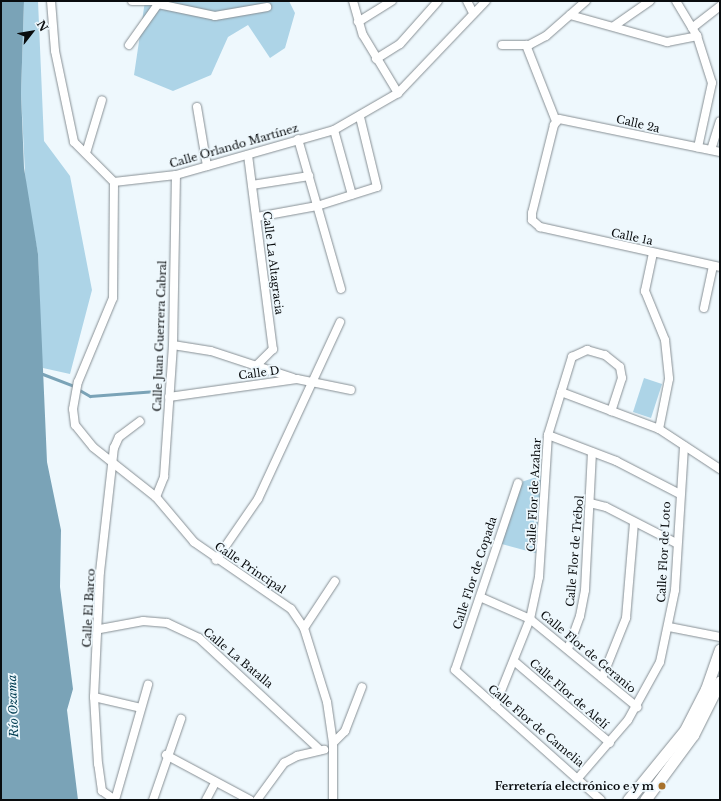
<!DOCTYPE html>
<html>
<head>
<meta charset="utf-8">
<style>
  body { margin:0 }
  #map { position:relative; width:721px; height:801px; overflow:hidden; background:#eef8fd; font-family:"Libre Baskerville",serif }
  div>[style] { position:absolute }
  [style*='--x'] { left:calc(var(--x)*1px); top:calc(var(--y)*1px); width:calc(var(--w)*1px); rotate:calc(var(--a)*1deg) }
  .green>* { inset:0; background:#add4e7 }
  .water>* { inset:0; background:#7aa3b7 }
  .stream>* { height:2.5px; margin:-1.25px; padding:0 1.25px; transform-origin:1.25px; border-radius:1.25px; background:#7aa3b7 }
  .roads { filter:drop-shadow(0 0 1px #878f94) drop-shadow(0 0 1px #878f94) }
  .minor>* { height:8px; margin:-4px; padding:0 4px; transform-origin:4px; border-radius:4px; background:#fff }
  .secondary>* { height:11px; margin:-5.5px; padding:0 5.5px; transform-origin:5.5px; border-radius:5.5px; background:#fff }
  .dots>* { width:11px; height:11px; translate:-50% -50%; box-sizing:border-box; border:2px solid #eef8fd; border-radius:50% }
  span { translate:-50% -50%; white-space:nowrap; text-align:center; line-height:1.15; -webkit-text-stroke:3.5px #eef8fd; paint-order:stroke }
  .street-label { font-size:11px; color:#090c0e }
  .poi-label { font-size:11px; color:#090c0e; font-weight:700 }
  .right { translate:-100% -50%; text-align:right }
  .water-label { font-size:12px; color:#003c51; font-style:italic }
  .frame { position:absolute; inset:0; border:2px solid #090c0e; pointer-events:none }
  .north { position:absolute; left:12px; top:12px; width:40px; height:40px; -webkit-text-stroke:3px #eef8fd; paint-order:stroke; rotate:59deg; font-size:11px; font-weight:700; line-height:16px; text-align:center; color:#090c0e }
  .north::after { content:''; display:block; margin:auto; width:14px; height:18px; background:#090c0e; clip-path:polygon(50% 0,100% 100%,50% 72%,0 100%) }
</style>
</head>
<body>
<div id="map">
  <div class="green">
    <div style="clip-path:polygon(24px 1px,38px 1px,44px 141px,70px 176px,92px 290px,70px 374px,43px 368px,41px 360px,38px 254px,26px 193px,21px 93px)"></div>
    <div style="clip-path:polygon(145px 1px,289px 1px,295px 13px,285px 48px,270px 58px,248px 25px,228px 37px,211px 75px,173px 91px,134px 75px)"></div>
    <div style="clip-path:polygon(644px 378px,662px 384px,651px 418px,633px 412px)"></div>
    <div style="clip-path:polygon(543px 475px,539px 554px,498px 543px,518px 483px)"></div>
  </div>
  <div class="water">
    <div style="clip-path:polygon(1px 1px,24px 1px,21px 93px,24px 168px,38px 254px,47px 462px,61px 530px,60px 587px,73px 689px,67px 710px,78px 800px,1px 800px)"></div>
  </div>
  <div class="stream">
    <div style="--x:43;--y:374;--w:34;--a:21"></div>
    <div style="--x:78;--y:389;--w:14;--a:30"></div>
    <div style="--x:90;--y:396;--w:66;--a:-4.3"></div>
  </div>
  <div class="roads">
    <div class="minor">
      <div style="--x:51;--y:1;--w:50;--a:85.4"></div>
      <div style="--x:55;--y:51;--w:93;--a:78.2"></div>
      <div style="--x:74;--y:142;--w:57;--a:45"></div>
      <div style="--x:132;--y:1;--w:27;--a:0"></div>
      <div style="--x:353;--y:1;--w:35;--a:74"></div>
      <div style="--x:363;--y:35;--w:68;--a:58.9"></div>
      <div style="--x:467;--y:1;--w:13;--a:63"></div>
      <div style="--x:676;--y:1;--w:41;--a:59"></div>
      <div style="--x:697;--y:36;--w:49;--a:72.3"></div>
      <div style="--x:712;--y:83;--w:66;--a:102.3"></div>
      <div style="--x:570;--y:15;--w:101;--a:15.6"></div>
      <div style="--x:667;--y:42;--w:31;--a:-11"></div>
      <div style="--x:358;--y:22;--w:40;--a:-32"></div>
      <div style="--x:614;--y:26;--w:44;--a:-34.8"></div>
      <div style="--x:692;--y:28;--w:36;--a:-38"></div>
      <div style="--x:129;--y:45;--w:50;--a:-54.7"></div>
      <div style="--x:158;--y:4;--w:58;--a:11.9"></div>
      <div style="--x:215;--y:16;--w:53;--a:-9.8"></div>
      <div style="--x:502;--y:45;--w:27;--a:0"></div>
      <div style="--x:529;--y:45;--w:19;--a:-28"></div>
      <div style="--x:546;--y:36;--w:53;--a:-41.2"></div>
      <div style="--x:526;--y:45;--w:82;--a:68.5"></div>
      <div style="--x:376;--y:59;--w:28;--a:-32"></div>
      <div style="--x:400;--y:44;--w:57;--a:-48.5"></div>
      <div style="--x:197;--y:107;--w:60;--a:80.4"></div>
      <div style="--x:334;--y:130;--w:67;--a:74.5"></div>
      <div style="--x:298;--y:139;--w:156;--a:74"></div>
      <div style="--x:711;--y:150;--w:30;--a:-73"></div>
      <div style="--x:720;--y:152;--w:164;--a:-168.4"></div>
      <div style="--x:559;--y:119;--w:8;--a:130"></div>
      <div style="--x:554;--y:125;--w:91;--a:104"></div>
      <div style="--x:532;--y:213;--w:7;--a:90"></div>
      <div style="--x:532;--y:220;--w:11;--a:41"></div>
      <div style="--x:540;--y:227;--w:184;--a:12.5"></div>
      <div style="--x:86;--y:153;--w:55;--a:-73.2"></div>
      <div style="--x:248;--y:155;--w:196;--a:82.7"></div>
      <div style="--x:273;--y:349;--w:25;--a:135"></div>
      <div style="--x:252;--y:185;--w:58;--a:-9"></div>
      <div style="--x:257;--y:217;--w:61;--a:-10.4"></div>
      <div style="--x:317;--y:206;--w:63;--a:-17.6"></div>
      <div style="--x:377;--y:187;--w:72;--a:-103.7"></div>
      <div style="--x:653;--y:253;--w:39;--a:102"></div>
      <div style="--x:645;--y:291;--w:53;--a:67.8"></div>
      <div style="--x:665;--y:340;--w:39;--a:84"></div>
      <div style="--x:669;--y:379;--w:51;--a:101.3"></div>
      <div style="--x:704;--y:308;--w:43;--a:-77.9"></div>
      <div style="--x:173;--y:345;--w:38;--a:9"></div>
      <div style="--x:211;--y:351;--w:86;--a:18.2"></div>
      <div style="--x:561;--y:392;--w:105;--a:20.7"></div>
      <div style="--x:659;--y:429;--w:73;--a:33.3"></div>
      <div style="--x:169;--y:397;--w:129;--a:-8"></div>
      <div style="--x:297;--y:379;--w:55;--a:11.5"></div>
      <div style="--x:548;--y:435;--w:73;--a:20.9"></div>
      <div style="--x:616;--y:461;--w:70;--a:27.3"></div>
      <div style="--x:518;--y:483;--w:197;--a:108.6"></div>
      <div style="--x:455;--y:670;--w:195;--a:41.7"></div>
      <div style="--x:156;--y:497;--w:22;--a:-68"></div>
      <div style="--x:164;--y:477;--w:132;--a:-86.1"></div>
      <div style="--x:173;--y:345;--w:170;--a:-89"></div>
      <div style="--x:590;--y:503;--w:16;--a:14"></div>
      <div style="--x:606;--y:507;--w:79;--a:27.2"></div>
      <div style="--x:216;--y:560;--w:74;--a:-55.5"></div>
      <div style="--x:258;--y:499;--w:195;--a:-65.1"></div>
      <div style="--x:480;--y:597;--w:55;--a:23.7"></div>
      <div style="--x:530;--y:619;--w:139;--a:39.4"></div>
      <div style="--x:669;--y:627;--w:52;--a:11.1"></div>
      <div style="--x:304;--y:628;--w:56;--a:-56.6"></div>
      <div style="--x:100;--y:629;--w:44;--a:-10.5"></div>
      <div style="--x:143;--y:621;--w:24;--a:5"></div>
      <div style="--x:167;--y:623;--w:35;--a:25"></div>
      <div style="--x:199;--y:638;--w:165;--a:42.8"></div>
      <div style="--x:568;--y:649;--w:35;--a:-70"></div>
      <div style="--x:580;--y:616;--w:26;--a:-79"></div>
      <div style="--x:585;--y:590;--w:138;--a:-87.1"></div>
      <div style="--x:514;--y:661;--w:126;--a:40.5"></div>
      <div style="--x:602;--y:678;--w:65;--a:-68.2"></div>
      <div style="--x:626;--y:618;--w:96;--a:-85.2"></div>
      <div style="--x:94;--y:697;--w:48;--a:13.2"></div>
      <div style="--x:495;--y:706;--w:94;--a:-68.1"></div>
      <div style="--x:530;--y:619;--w:43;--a:-77.9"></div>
      <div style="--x:539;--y:577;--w:142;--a:-86.4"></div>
      <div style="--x:548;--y:435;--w:82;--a:-72.9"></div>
      <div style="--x:572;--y:357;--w:17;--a:-25"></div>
      <div style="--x:587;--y:350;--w:19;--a:16"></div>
      <div style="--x:605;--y:355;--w:19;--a:39"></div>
      <div style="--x:620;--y:367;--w:11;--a:80"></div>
      <div style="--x:622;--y:378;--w:35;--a:108"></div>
      <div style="--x:333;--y:743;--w:17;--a:-45"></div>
      <div style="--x:345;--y:731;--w:47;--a:-68.9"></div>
      <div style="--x:166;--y:755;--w:95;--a:28.2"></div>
      <div style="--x:579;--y:777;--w:75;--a:-49.3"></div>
      <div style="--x:628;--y:720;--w:66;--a:-61.1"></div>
      <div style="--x:660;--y:662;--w:74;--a:-78.2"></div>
      <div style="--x:675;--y:590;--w:144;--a:-86.4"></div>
      <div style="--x:115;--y:800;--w:16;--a:-145"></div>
      <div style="--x:102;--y:791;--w:27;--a:-98"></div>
      <div style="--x:98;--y:764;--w:67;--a:-93.4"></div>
      <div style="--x:94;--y:697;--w:125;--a:-87.3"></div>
      <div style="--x:100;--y:572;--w:125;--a:-83.6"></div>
      <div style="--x:114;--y:448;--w:12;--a:-66"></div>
      <div style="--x:119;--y:437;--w:26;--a:-37"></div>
      <div style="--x:115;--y:800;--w:120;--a:-74"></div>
      <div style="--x:153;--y:800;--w:86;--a:-70.9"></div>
      <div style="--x:206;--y:800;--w:19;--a:-62"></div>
      <div style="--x:257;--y:800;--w:46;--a:-53.9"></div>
      <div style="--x:284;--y:763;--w:15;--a:-28"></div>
      <div style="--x:297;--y:756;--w:28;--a:-13"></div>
      <div style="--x:333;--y:800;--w:57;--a:-90"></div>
      <div style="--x:333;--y:743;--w:41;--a:-98.3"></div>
      <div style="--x:327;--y:702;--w:77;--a:-107.3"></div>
      <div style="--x:304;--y:628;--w:23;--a:-124"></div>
      <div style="--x:291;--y:609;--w:118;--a:-145.4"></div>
      <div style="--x:194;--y:542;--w:59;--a:-130.2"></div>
      <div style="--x:156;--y:497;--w:80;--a:-141.6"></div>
      <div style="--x:93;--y:447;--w:28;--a:-129"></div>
      <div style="--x:75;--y:425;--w:16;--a:-97"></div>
      <div style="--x:73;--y:409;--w:27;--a:-80"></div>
      <div style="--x:78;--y:382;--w:91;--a:-67.4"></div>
      <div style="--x:113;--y:298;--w:116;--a:-89.5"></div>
      <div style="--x:114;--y:182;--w:62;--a:-6.4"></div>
      <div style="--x:176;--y:175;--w:164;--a:-15.9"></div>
      <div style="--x:334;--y:130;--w:74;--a:-30"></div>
      <div style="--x:398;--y:93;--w:127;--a:-46.3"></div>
    </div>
    <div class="secondary">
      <div style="--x:628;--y:800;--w:90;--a:-50.8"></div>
      <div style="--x:685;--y:730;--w:46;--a:-62.9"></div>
      <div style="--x:706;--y:689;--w:42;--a:-70.7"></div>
      <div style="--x:645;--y:800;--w:81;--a:-53.6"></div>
      <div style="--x:693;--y:735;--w:60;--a:-63.4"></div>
    </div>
  </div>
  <div class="dots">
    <div style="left:662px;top:786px;background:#a7712c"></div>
  </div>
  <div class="street-label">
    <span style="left:638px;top:124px;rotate:13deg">Calle 2a</span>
    <span style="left:234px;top:146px;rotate:-16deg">Calle Orlando Martínez</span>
    <span style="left:632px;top:237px;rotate:12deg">Calle 1a</span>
    <span style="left:273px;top:263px;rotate:83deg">Calle La Altagracia</span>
    <span style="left:160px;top:336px;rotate:-88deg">Calle Juan Guerrera Cabral</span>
    <span style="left:259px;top:373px;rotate:-8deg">Calle D</span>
    <span style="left:534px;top:495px;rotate:-87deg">Calle Flor de Azahar</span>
    <span style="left:575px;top:551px;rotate:-85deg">Calle Flor de Trébol</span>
    <span style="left:664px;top:552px;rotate:-87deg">Calle Flor de Loto</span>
    <span style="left:250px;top:568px;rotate:34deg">Calle Principal</span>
    <span style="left:475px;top:573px;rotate:-72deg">Calle Flor de Copada</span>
    <span style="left:89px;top:608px;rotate:-87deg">Calle El Barco</span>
    <span style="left:588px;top:652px;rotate:40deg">Calle Flor de Geranio</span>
    <span style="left:238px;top:658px;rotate:40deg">Calle La Batalla</span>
    <span style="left:569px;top:694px;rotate:41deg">Calle Flor de Alelí</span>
    <span style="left:536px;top:726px;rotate:40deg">Calle Flor de Camelia</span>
  </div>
  <div class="poi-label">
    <span class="right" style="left:654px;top:786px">Ferretería electrónico e y m</span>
  </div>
  <div class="water-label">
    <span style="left:13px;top:706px;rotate:-92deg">Río Ozama</span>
  </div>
  <div class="frame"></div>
  <div class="north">N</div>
</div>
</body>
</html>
